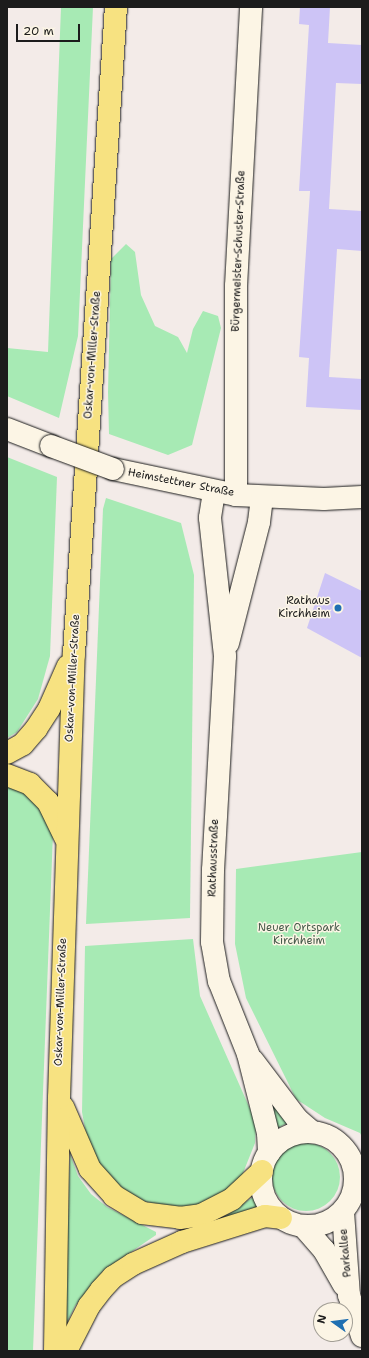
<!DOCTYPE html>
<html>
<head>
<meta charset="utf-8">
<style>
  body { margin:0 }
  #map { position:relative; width:369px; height:1358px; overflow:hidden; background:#f3ebe8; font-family:"Shantell Sans",sans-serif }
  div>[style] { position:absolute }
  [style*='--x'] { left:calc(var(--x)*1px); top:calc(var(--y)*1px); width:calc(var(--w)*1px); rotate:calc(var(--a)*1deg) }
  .green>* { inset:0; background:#a7eab4 }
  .round { border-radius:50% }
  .building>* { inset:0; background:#cdc4f6 }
  .roads { filter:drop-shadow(0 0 1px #1c1c1c) drop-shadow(0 0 1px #1c1c1c) }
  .minor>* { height:22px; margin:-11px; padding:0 11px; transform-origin:11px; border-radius:11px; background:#fcf5e5 }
  .minor>.ring { margin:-11px; padding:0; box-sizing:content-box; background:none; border:22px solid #fcf5e5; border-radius:50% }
  .major>* { height:22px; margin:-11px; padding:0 11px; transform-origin:11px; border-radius:11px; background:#f7e281 }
  .bridges { filter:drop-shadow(0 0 1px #1c1c1c) drop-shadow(0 0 1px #1c1c1c) }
  .minor-bridge>* { height:22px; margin:-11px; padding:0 11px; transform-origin:11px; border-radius:11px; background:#fcf5e5 }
  .dots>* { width:11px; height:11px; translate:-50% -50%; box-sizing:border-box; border:2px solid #fcf5e5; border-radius:50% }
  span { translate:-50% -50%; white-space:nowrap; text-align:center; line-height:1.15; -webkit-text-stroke:3px #fcf5e5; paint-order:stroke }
  .street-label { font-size:11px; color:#1c1c1c }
  .poi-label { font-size:11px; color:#1c1c1c }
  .right { translate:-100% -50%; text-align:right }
  .park-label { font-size:11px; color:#465a4a }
  .frame { position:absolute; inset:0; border:8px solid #1c1c1c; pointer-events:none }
  .north { position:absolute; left:313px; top:1302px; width:40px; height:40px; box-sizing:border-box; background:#fcf5e5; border:1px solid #a29e95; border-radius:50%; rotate:284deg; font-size:11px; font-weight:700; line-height:16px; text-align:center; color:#1c1c1c }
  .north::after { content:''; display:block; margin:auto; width:14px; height:18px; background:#1f6fb2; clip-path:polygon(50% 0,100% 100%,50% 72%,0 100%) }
  .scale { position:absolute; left:16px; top:24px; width:64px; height:18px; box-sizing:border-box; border:2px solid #1c1c1c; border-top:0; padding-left:5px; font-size:12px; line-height:14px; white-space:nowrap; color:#1c1c1c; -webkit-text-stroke:3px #fcf5e5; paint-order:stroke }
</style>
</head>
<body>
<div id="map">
  <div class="green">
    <div style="clip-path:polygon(61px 7px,93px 7px,78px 336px,59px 418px,7px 396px,7px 348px,48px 352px)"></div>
    <div style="clip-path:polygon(126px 244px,135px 252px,141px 295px,155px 326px,178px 337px,187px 353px,193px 329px,203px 311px,218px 316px,221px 328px,192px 445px,168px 455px,109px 434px,108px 392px,111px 259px)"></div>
    <div style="clip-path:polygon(7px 457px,57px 477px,50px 656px,38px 699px,17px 732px,7px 738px)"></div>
    <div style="clip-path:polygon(106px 498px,181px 523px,194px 575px,190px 918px,86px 924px,103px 509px)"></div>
    <div style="clip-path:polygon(7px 782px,35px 795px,53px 833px,33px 1351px,7px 1351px)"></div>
    <div style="clip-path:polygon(362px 852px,362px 1137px,360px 1133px,325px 1118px,296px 1099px,246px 998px,235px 944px,236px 869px)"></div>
    <div style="clip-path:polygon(193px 939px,200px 996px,251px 1111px,256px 1126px,255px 1143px,239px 1183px,197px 1208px,174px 1208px,143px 1201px,120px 1188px,101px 1167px,86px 1134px,82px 1112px,85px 946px)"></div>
    <div style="clip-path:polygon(265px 1094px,287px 1123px,276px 1129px)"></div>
    <div class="round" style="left:272px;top:1143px;width:68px;height:68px"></div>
    <div style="clip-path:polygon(70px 1154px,78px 1176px,91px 1194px,107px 1207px,156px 1232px,156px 1235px,103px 1271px,75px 1306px,65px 1327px)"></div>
    <div style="clip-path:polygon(253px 1197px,259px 1209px,224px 1220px,224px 1217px)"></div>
  </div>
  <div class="building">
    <div style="clip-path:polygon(300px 7px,330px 7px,328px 43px,362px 45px,362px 84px,336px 83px,329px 209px,362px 211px,362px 251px,337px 249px,329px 377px,362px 379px,362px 410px,306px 407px,309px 358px,299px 357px,310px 191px,299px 191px,309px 25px,299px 24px)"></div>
    <div style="clip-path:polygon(325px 573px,362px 591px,362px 658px,307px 628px)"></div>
  </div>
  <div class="roads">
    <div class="minor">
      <div style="--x:7;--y:429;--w:47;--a:21.1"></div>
      <div style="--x:113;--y:469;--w:126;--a:11.9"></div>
      <div style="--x:236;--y:495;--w:88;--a:2.6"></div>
      <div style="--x:324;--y:499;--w:38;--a:-3"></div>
      <div style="--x:214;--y:492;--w:26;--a:99"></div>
      <div style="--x:210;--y:518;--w:139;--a:83.8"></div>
      <div style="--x:225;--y:656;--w:214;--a:93.2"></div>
      <div style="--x:213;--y:870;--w:72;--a:90.8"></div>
      <div style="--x:212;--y:942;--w:40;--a:80"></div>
      <div style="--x:219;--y:981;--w:79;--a:68.3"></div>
      <div style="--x:248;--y:1054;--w:81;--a:75.8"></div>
      <div style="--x:268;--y:1133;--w:20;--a:87"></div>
      <div style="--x:236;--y:495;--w:209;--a:-90"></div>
      <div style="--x:236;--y:286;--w:279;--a:-86.9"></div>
      <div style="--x:228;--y:643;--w:125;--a:-75.6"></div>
      <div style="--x:259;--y:522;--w:25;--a:-83"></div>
      <div style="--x:253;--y:1061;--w:73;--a:52.8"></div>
      <div style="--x:297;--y:1119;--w:20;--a:41"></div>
      <div class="ring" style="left:261px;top:1132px;width:72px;height:72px"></div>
      <div style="--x:343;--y:1212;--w:83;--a:85.9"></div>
      <div style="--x:349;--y:1295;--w:43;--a:72.4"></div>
      <div style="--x:303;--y:1226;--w:32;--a:49"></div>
      <div style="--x:324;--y:1250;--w:40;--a:60.3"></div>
    </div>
    <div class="major">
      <div style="--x:7;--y:753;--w:18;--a:-29"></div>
      <div style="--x:23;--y:744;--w:20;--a:-49"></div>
      <div style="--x:36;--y:729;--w:24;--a:-57"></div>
      <div style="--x:49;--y:709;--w:47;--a:-66.2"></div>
      <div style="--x:7;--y:775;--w:25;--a:21"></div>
      <div style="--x:30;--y:784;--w:25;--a:45"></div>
      <div style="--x:48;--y:802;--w:39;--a:64"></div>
      <div style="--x:63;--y:1107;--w:68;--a:66.5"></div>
      <div style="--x:90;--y:1169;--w:36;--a:48"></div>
      <div style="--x:114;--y:1196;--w:33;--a:31"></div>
      <div style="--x:142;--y:1213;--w:38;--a:7"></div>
      <div style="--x:180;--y:1218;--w:21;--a:-8"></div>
      <div style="--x:201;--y:1215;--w:35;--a:-27"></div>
      <div style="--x:232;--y:1199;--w:41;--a:-43"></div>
      <div style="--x:55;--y:1351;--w:253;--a:-89.1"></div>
      <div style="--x:59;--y:1098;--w:444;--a:-88.1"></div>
      <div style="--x:74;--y:654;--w:648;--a:-86.29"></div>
      <div style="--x:66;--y:1351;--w:51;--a:-62.9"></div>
      <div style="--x:89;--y:1306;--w:20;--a:-53"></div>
      <div style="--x:101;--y:1290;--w:18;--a:-47"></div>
      <div style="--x:113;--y:1277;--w:24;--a:-33"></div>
      <div style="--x:133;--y:1264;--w:54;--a:-24.2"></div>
      <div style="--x:182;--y:1242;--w:87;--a:-17.4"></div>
      <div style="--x:265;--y:1216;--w:16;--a:7"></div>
    </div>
  </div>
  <div class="bridges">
    <div class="minor-bridge">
      <div style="--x:51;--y:446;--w:66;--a:20.4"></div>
    </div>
  </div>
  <div class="dots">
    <div style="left:338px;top:608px;background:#1f6fb2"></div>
  </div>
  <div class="street-label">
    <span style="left:239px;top:251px;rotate:-88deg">Bürgermeister-Schuster-Straße</span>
    <span style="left:93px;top:355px;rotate:-86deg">Oskar-von-Miller-Straße</span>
    <span style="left:181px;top:483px;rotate:11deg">Heimstettner Straße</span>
    <span style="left:73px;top:678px;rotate:-87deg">Oskar-von-Miller-Straße</span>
    <span style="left:214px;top:858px;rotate:-88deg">Rathausstraße</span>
    <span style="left:61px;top:1002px;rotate:-88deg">Oskar-von-Miller-Straße</span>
    <span style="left:346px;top:1253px;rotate:-95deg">Parkallee</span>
  </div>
  <div class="poi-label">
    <span class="right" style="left:330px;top:608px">Rathaus<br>Kirchheim</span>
  </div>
  <div class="park-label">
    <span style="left:299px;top:935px">Neuer Ortspark<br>Kirchheim</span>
  </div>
  <div class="frame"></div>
  <div class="north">N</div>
  <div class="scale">20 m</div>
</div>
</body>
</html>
